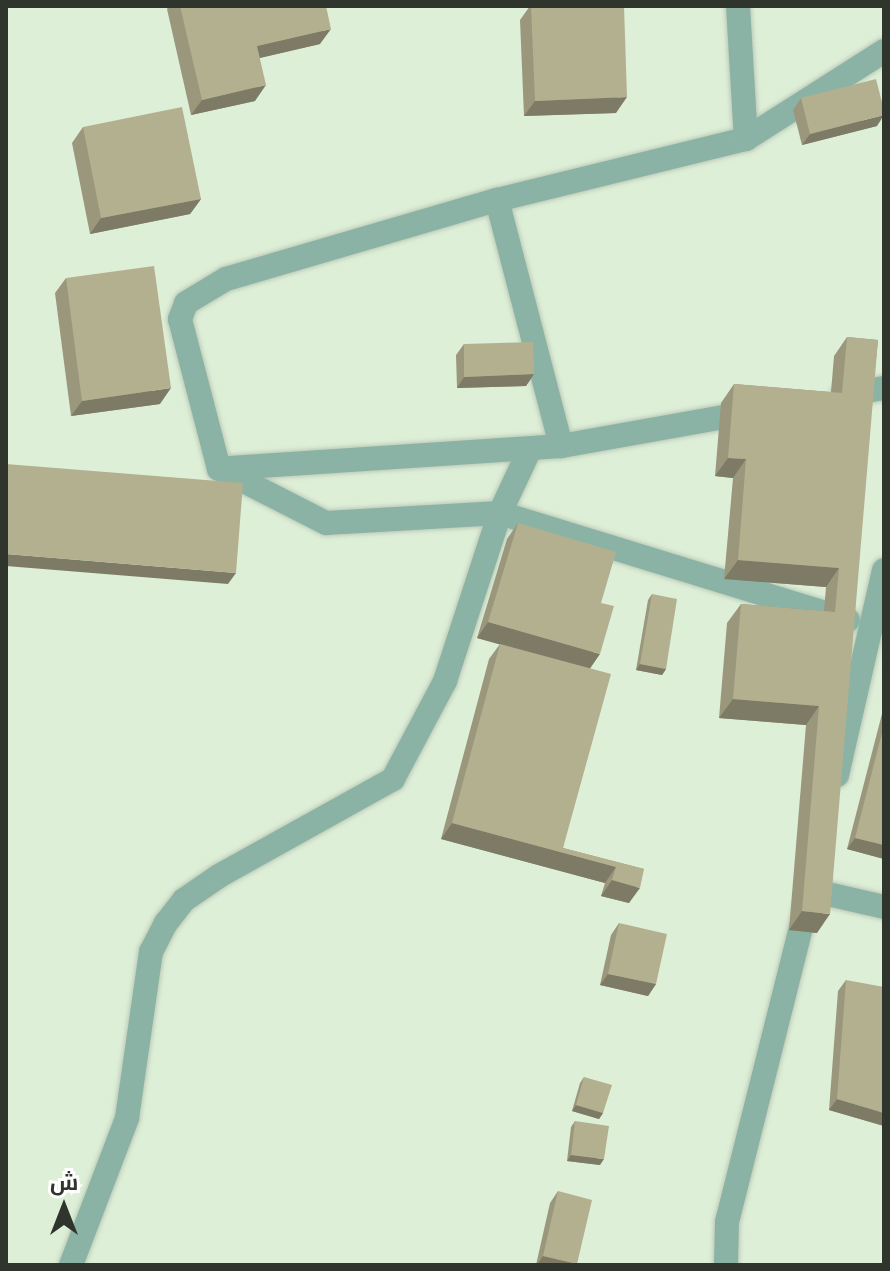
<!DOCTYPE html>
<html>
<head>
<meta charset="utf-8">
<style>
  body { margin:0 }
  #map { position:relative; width:890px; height:1271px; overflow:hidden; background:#deefd8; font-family:"DM Sans",Cairo,sans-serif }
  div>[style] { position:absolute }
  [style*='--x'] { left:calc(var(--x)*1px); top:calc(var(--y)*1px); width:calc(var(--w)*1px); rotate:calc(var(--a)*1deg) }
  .roads { filter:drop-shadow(0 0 2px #bbcab6) drop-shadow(0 0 2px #bbcab6) }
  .street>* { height:24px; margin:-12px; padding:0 12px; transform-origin:12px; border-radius:12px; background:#8bb3a5 }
  .wall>* { inset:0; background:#9a977c }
  .shaded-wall>* { inset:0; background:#7d7b65 }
  .building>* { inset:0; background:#b3b090 }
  span { translate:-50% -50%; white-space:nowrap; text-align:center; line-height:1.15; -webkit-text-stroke:8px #fff; paint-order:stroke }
  .frame { position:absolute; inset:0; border:8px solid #2f352c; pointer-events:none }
  .north { position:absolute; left:24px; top:1167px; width:80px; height:80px; -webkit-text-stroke:6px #fff; paint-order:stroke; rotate:0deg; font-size:22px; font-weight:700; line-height:32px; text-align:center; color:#2f352c }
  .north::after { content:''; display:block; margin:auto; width:28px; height:36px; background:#2f352c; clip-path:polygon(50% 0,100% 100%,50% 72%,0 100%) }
</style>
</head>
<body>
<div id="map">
  <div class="roads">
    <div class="street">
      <div style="--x:738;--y:6;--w:133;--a:86.6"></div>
      <div style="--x:497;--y:200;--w:254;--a:75.4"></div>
      <div style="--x:843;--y:395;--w:42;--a:-9.7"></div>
      <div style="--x:752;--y:412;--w:194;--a:169.9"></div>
      <div style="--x:561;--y:446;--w:343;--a:176.2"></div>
      <div style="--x:219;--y:469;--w:155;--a:-104.6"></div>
      <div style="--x:180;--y:319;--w:17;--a:-69"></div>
      <div style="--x:186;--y:303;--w:47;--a:-31"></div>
      <div style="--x:226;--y:279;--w:282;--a:-16.3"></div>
      <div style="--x:497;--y:200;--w:256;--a:-13.8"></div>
      <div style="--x:746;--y:139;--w:164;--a:-32.5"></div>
      <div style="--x:222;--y:470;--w:117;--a:27"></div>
      <div style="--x:326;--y:523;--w:174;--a:-3.3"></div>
      <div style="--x:500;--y:513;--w:364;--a:17.1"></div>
      <div style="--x:837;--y:775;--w:210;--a:-77.1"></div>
      <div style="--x:810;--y:890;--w:76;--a:12.9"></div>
      <div style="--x:71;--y:1265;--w:157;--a:-69.1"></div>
      <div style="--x:127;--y:1118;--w:168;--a:-81.8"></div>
      <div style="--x:151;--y:952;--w:33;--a:-63"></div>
      <div style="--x:166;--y:923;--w:29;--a:-52"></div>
      <div style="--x:184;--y:900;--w:42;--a:-34.4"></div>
      <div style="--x:219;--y:876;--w:199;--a:-29.1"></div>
      <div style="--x:393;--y:779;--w:111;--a:-62"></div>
      <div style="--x:445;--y:681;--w:177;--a:-71.9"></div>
      <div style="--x:500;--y:513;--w:71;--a:-64.9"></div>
      <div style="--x:726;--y:1265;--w:43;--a:-88.7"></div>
      <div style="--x:727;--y:1222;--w:332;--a:-75.9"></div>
    </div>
  </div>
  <div class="wall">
    <div style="clip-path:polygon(169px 6px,326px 6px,320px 44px,260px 58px,255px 101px,191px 115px,167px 9px)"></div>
    <div style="clip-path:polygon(530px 6px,624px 6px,616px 113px,524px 116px,520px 20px)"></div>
    <div style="clip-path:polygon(801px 98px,877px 126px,802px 145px,793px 110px)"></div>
    <div style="clip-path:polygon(83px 127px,201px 199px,190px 214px,90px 234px,72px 143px)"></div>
    <div style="clip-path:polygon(66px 278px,160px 404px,71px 416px,55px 293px)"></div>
    <div style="clip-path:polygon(847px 337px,878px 340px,817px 933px,789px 930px,806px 725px,719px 718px,727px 623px,741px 604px,824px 611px,826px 587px,724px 579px,733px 478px,715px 476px,721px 403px,734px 384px,831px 392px,834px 356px)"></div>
    <div style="clip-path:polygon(464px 344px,534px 374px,526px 386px,457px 388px,456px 355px)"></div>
    <div style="clip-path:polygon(518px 523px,601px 603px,590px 668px,563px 848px,644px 869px,629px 903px,601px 896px,605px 883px,441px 839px,489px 659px,500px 644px,477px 638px,507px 539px)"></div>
    <div style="clip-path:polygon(652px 594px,666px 669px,662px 675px,636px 670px,648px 600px)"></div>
    <div style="clip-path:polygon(884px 706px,884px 859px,847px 849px)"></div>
    <div style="clip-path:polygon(619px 923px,656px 984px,648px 996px,600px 985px,611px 935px)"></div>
    <div style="clip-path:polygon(846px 980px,884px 1126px,829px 1110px,838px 991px)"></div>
    <div style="clip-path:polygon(584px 1077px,603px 1113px,599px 1119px,572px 1111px,580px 1083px)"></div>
    <div style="clip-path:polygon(575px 1121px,600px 1165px,567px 1161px,571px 1127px)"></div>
    <div style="clip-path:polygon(558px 1191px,577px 1264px,577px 1265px,536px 1265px,550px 1203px)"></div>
  </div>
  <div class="shaded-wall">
    <div style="clip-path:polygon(331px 29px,320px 44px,246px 61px,257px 46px)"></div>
    <div style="clip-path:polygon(266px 85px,255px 101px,191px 115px,202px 100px)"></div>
    <div style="clip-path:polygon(627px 97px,616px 113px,524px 116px,535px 101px)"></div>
    <div style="clip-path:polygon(884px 115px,877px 126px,802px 145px,810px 134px)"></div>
    <div style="clip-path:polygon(201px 199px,190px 214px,90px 234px,101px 218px)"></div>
    <div style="clip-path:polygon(534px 374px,526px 386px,457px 388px,464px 377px)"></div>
    <div style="clip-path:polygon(171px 388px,160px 404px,71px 416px,82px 401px)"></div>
    <div style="clip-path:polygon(728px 458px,746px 459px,733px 478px,715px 476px)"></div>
    <div style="clip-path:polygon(6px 554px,236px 573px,228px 584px,6px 566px)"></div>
    <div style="clip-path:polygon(738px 560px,839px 568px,826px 587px,724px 579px)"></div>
    <div style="clip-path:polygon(488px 622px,600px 654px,589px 670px,477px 638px)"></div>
    <div style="clip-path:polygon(640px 664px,666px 669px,662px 675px,636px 670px)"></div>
    <div style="clip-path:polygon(733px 699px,819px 706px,806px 725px,719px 718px)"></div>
    <div style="clip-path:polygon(452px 823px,616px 867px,605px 883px,441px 839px)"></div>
    <div style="clip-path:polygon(855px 838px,884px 845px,884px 859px,847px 849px)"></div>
    <div style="clip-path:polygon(612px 880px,640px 888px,629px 903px,601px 896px)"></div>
    <div style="clip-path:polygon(802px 911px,830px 914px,817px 933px,789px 930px)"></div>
    <div style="clip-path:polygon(608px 974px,656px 984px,648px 996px,600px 985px)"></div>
    <div style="clip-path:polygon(837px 1099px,884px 1113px,884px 1126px,829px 1110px)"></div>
    <div style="clip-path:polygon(576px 1105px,603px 1113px,599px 1119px,572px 1111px)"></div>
    <div style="clip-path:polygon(571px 1155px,604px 1159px,600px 1165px,567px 1161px)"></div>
    <div style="clip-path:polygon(543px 1256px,577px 1264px,577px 1265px,537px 1265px)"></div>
  </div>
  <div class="building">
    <div style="clip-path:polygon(180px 6px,326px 6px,331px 29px,257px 46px,266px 85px,202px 100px)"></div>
    <div style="clip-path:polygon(531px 6px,624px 6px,627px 97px,535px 101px)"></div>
    <div style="clip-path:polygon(876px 79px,884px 110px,884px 115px,810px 134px,801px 98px)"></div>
    <div style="clip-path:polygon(182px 107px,201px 199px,101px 218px,83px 127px)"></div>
    <div style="clip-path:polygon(154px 266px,171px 388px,82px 401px,66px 278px)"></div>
    <div style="clip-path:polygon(847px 337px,878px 340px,830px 914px,802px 911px,819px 706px,733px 699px,741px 604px,835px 612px,839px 568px,738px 560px,746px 459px,728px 458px,734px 384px,842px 393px)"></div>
    <div style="clip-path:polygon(533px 342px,534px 374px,464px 377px,464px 344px)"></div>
    <div style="clip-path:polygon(6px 464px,243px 483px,236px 573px,6px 554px)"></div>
    <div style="clip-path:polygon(518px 523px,616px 552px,601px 603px,614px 606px,600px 654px,488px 622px)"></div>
    <div style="clip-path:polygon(652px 594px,677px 599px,666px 669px,640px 664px)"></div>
    <div style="clip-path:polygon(500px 644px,611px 674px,563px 848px,644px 869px,640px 888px,612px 880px,616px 867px,452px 823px)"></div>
    <div style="clip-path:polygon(884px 725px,884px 845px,855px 838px)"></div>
    <div style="clip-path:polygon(619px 923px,667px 934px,656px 984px,608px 974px)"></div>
    <div style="clip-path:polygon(846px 980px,884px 987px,884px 1113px,837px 1099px)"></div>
    <div style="clip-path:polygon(584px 1077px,612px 1085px,603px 1113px,576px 1105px)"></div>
    <div style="clip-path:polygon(575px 1121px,609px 1126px,604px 1159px,571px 1155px)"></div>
    <div style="clip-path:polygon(558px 1191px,592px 1200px,577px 1264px,543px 1256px)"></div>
  </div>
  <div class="frame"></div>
  <div class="north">ش</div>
</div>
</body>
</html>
